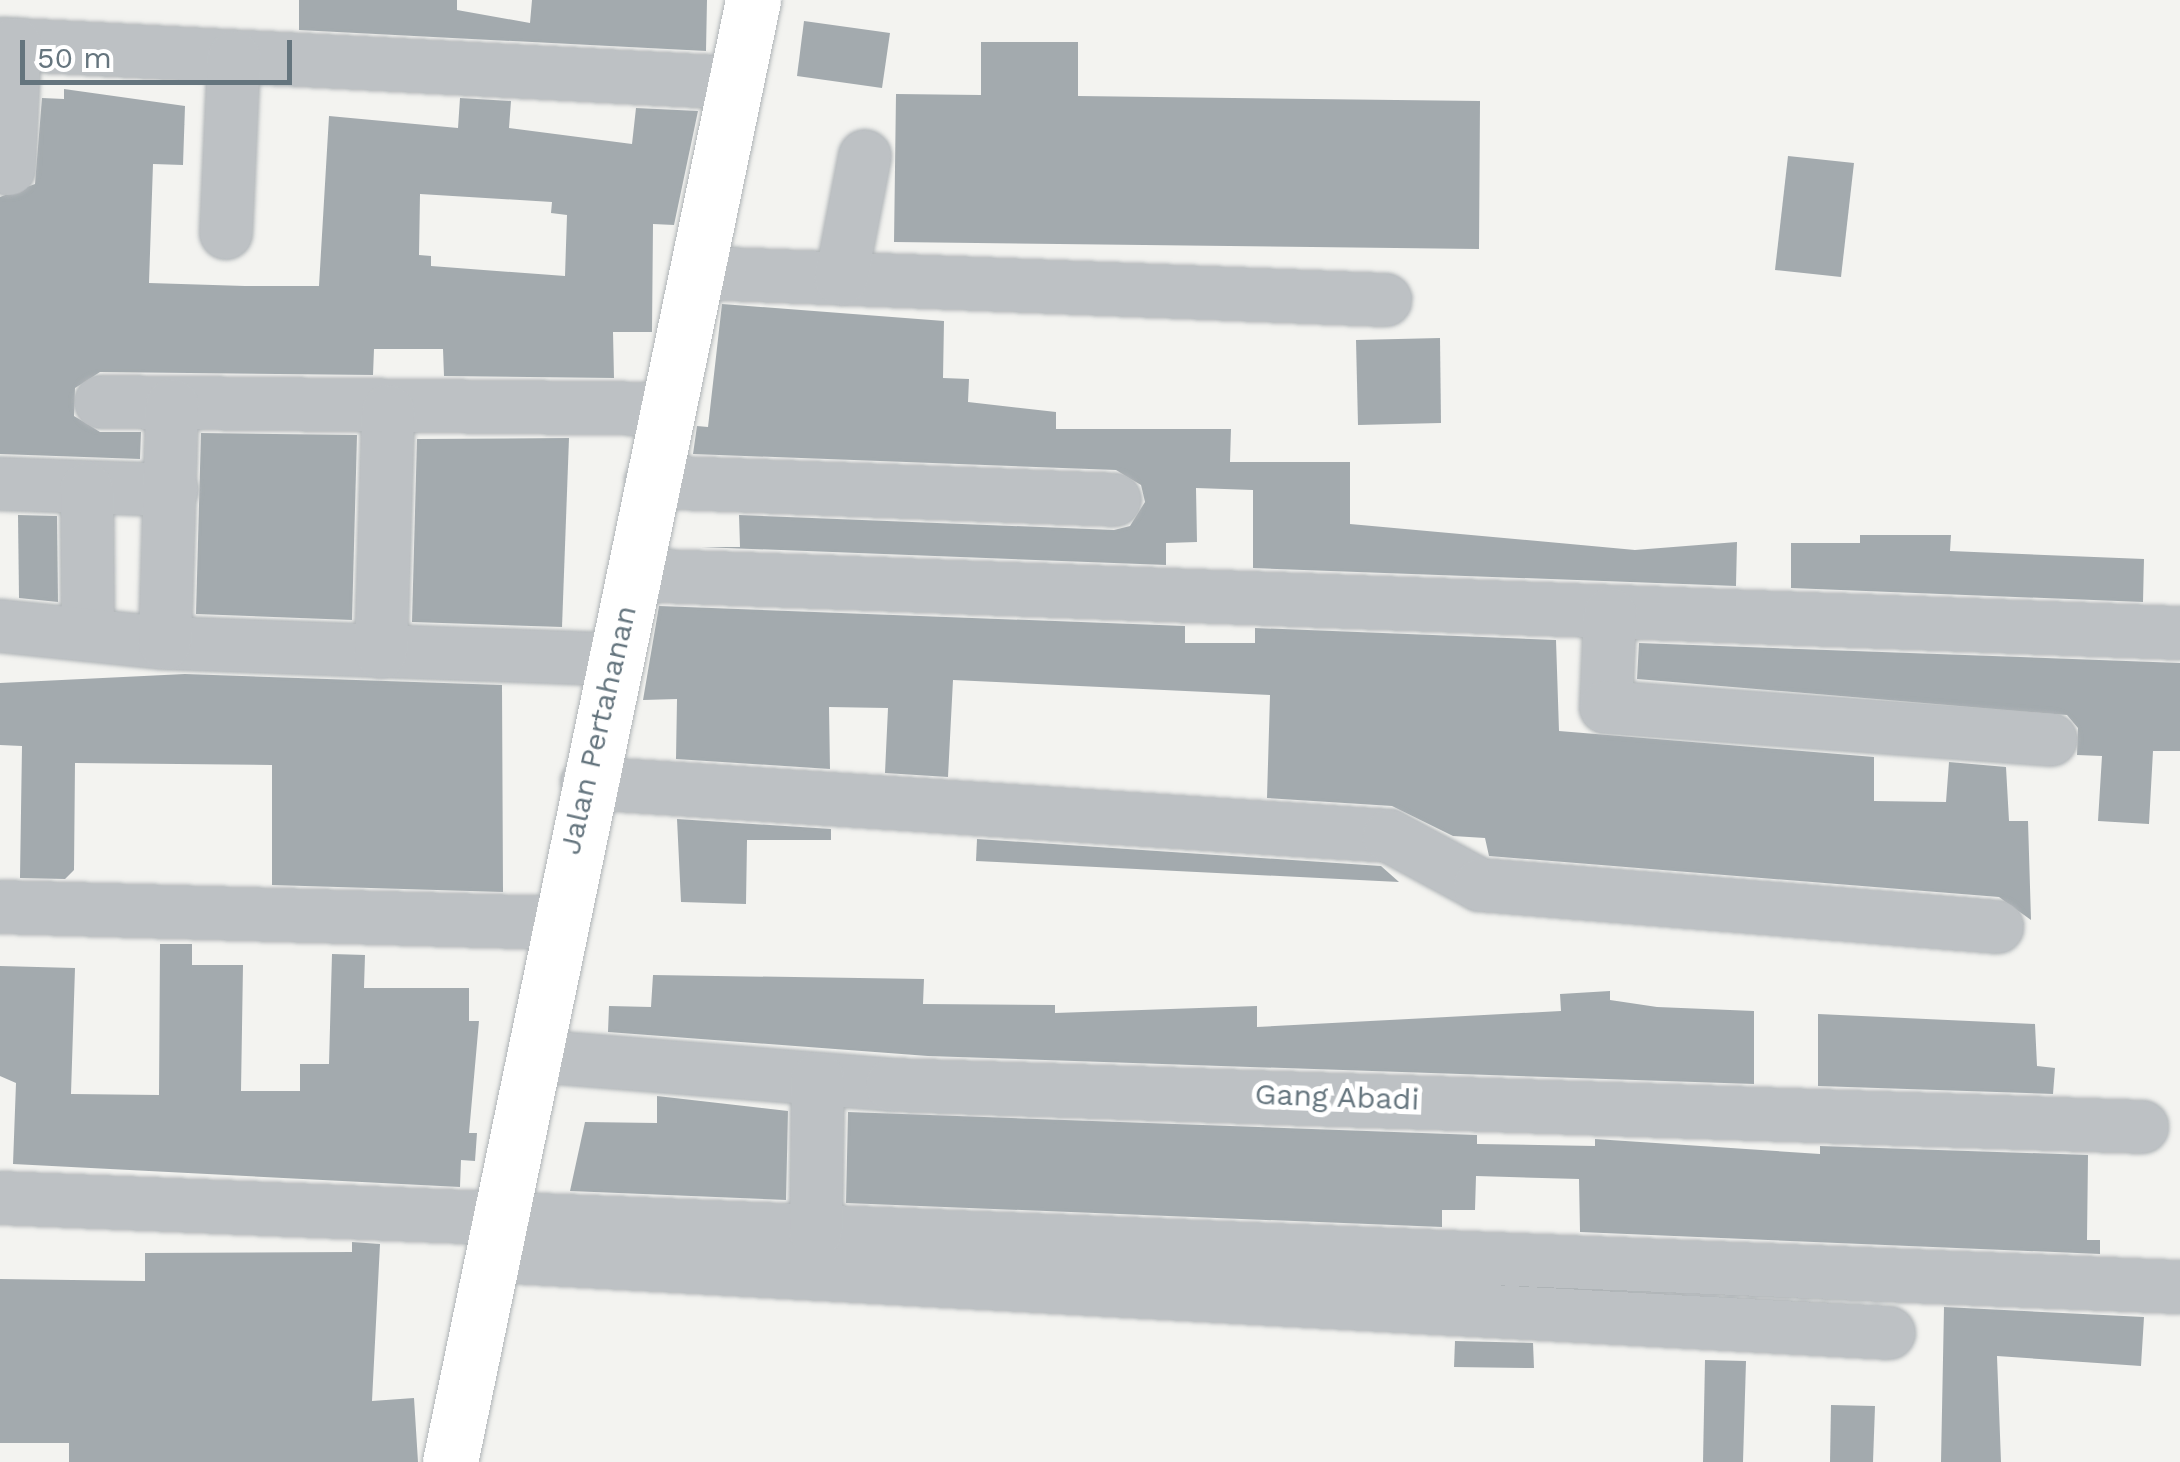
<!DOCTYPE html>
<html>
<head>
<meta charset="utf-8">
<style>
  body { margin:0 }
  #map { position:relative; width:2180px; height:1462px; overflow:hidden; background:#f3f3f0; font-family:"Work Sans",sans-serif }
  div>[style] { position:absolute }
  [style*='--x'] { left:calc(var(--x)*1px); top:calc(var(--y)*1px); width:calc(var(--w)*1px); rotate:calc(var(--a)*1deg) }
  .building>* { inset:0; background:#a3aaae }
  .roads { filter:drop-shadow(0 0 2px #aeb3b6) drop-shadow(0 0 2px #aeb3b6) }
  .minor>* { height:52px; margin:-26px; padding:0 26px; transform-origin:26px; border-radius:26px; background:#bdc1c4 }
  .major>* { height:55px; margin:-27.5px; padding:0 27.5px; transform-origin:27.5px; border-radius:27.5px; background:#fff }
  span { translate:-50% -50%; white-space:nowrap; text-align:center; line-height:1.15; -webkit-text-stroke:10px #fff; paint-order:stroke }
  .street-label { font-size:30px; color:#65757e }
  .scale { position:absolute; left:20px; top:40px; width:272px; height:45px; box-sizing:border-box; border:5px solid #65757e; border-top:0; padding-left:12px; font-size:30px; line-height:35px; white-space:nowrap; color:#65757e; -webkit-text-stroke:8px #fff; paint-order:stroke }
</style>
</head>
<body>
<div id="map">
  <div class="building">
    <div style="clip-path:polygon(299px 0,457px 0,457px 10px,530px 23px,532px 0,707px 0,706px 51px,299px 30px)"></div>
    <div style="clip-path:polygon(804px 21px,890px 33px,882px 88px,797px 76px)"></div>
    <div style="clip-path:polygon(981px 42px,1078px 42px,1078px 96px,1480px 101px,1479px 249px,894px 242px,896px 94px,981px 95px)"></div>
    <div style="clip-path:polygon(evenodd,64px 89px,185px 106px,183px 165px,153px 164px,149px 283px,245px 286px,319px 286px,329px 116px,458px 128px,460px 98px,511px 101px,509px 128px,632px 144px,636px 108px,698px 111px,674px 225px,653px 224px,652px 332px,613px 332px,614px 378px,444px 376px,443px 349px,374px 349px,373px 375px,100px 372px,75px 388px,74px 416px,100px 432px,141px 432px,140px 459px,0 454px,0 197px,35px 184px,42px 98px,64px 99px,64px 89px,420px 194px,552px 202px,551px 213px,567px 215px,565px 276px,431px 266px,431px 256px,419px 255px,420px 194px)"></div>
    <div style="clip-path:polygon(1788px 156px,1854px 163px,1841px 277px,1775px 270px)"></div>
    <div style="clip-path:polygon(722px 304px,944px 321px,943px 378px,969px 379px,968px 402px,1056px 412px,1056px 429px,1231px 429px,1230px 462px,1350px 462px,1350px 524px,1635px 550px,1737px 542px,1736px 586px,1253px 568px,1253px 490px,1196px 488px,1197px 542px,1166px 543px,1166px 565px,701px 547px,740px 547px,739px 515px,1114px 530px,1130px 526px,1145px 502px,1141px 485px,1116px 470px,693px 454px,697px 426px,708px 427px)"></div>
    <div style="clip-path:polygon(1440px 338px,1441px 423px,1358px 425px,1356px 340px)"></div>
    <div style="clip-path:polygon(201px 433px,357px 435px,352px 620px,196px 614px)"></div>
    <div style="clip-path:polygon(569px 438px,562px 627px,412px 622px,417px 439px)"></div>
    <div style="clip-path:polygon(18px 515px,57px 516px,58px 602px,19px 598px)"></div>
    <div style="clip-path:polygon(1860px 535px,1951px 535px,1950px 551px,2144px 559px,2143px 602px,1791px 588px,1791px 543px,1860px 543px)"></div>
    <div style="clip-path:polygon(659px 606px,1185px 626px,1185px 643px,1255px 643px,1255px 628px,1556px 640px,1559px 731px,1874px 757px,1874px 801px,1946px 802px,1949px 762px,2006px 767px,2009px 821px,2028px 821px,2031px 920px,1999px 897px,1489px 856px,1485px 838px,1453px 836px,1392px 806px,1267px 798px,1270px 695px,953px 680px,948px 777px,885px 773px,888px 708px,829px 707px,830px 769px,676px 759px,677px 699px,643px 700px)"></div>
    <div style="clip-path:polygon(1639px 643px,2180px 663px,2180px 751px,2153px 751px,2149px 824px,2098px 821px,2102px 756px,2077px 755px,2078px 728px,2067px 715px,1637px 679px)"></div>
    <div style="clip-path:polygon(185px 674px,502px 685px,503px 892px,272px 885px,272px 765px,75px 763px,74px 870px,65px 879px,20px 878px,22px 746px,0 745px,0 683px)"></div>
    <div style="clip-path:polygon(677px 819px,831px 829px,831px 840px,747px 840px,746px 904px,681px 902px)"></div>
    <div style="clip-path:polygon(977px 839px,1381px 866px,1399px 882px,976px 861px)"></div>
    <div style="clip-path:polygon(160px 944px,192px 944px,192px 965px,243px 965px,241px 1091px,300px 1091px,300px 1064px,329px 1064px,332px 954px,365px 955px,364px 988px,469px 988px,469px 1021px,479px 1021px,469px 1133px,477px 1133px,475px 1161px,461px 1160px,460px 1187px,13px 1164px,16px 1083px,0 1076px,0 966px,75px 968px,71px 1094px,159px 1095px)"></div>
    <div style="clip-path:polygon(653px 975px,924px 979px,923px 1004px,1055px 1005px,1055px 1013px,1257px 1006px,1257px 1027px,1561px 1011px,1560px 994px,1610px 991px,1610px 1000px,1657px 1007px,1754px 1011px,1754px 1084px,928px 1056px,608px 1032px,609px 1006px,651px 1007px)"></div>
    <div style="clip-path:polygon(1818px 1014px,2035px 1024px,2037px 1066px,2055px 1068px,2053px 1094px,1818px 1086px)"></div>
    <div style="clip-path:polygon(657px 1096px,788px 1111px,786px 1200px,570px 1191px,585px 1122px,657px 1123px)"></div>
    <div style="clip-path:polygon(848px 1112px,1477px 1135px,1477px 1144px,1595px 1146px,1595px 1139px,1820px 1154px,1820px 1146px,2088px 1155px,2087px 1240px,2100px 1240px,2100px 1254px,1580px 1232px,1579px 1179px,1476px 1176px,1475px 1210px,1442px 1210px,1442px 1227px,846px 1203px)"></div>
    <div style="clip-path:polygon(352px 1242px,380px 1244px,372px 1401px,414px 1398px,418px 1462px,69px 1462px,69px 1443px,0 1443px,0 1279px,145px 1281px,145px 1253px,352px 1252px)"></div>
    <div style="clip-path:polygon(1944px 1307px,2144px 1317px,2141px 1366px,1997px 1356px,2001px 1462px,1941px 1462px)"></div>
    <div style="clip-path:polygon(1455px 1341px,1533px 1343px,1534px 1368px,1454px 1367px)"></div>
    <div style="clip-path:polygon(1705px 1360px,1746px 1361px,1743px 1462px,1703px 1462px)"></div>
    <div style="clip-path:polygon(1831px 1405px,1875px 1406px,1873px 1462px,1830px 1462px)"></div>
  </div>
  <div class="roads">
    <div class="minor">
      <div style="--x:0;--y:44;--w:738;--a:3.03"></div>
      <div style="--x:9;--y:169;--w:125;--a:-87.3"></div>
      <div style="--x:226;--y:233;--w:176;--a:-87.4"></div>
      <div style="--x:701;--y:273;--w:685;--a:2.26"></div>
      <div style="--x:841;--y:279;--w:125;--a:-79"></div>
      <div style="--x:101;--y:402;--w:562;--a:0.71"></div>
      <div style="--x:651;--y:482;--w:464;--a:2.2"></div>
      <div style="--x:0;--y:484;--w:172;--a:2"></div>
      <div style="--x:87;--y:489;--w:146;--a:89.6"></div>
      <div style="--x:634;--y:575;--w:1547;--a:2.15"></div>
      <div style="--x:1610;--y:614;--w:93;--a:92.5"></div>
      <div style="--x:1606;--y:707;--w:446;--a:4.2"></div>
      <div style="--x:0;--y:626;--w:166;--a:5.9"></div>
      <div style="--x:165;--y:643;--w:446;--a:2.1"></div>
      <div style="--x:165;--y:643;--w:238;--a:-88.3"></div>
      <div style="--x:381;--y:652;--w:241;--a:-88.3"></div>
      <div style="--x:587;--y:783;--w:804;--a:3.78"></div>
      <div style="--x:1389;--y:836;--w:103;--a:28.3"></div>
      <div style="--x:1480;--y:885;--w:519;--a:4.64"></div>
      <div style="--x:0;--y:907;--w:555;--a:1.65"></div>
      <div style="--x:533;--y:1056;--w:360;--a:4.6"></div>
      <div style="--x:892;--y:1085;--w:1251;--a:1.92"></div>
      <div style="--x:0;--y:1198;--w:2182;--a:2.34"></div>
      <div style="--x:816;--y:1232;--w:153;--a:-89.3"></div>
      <div style="--x:495;--y:1256;--w:1396;--a:3.16"></div>
    </div>
    <div class="major">
      <div style="--x:450;--y:1462;--w:1493;--a:-78.29"></div>
    </div>
  </div>
  <div class="street-label">
    <span style="left:598px;top:730px;rotate:-77deg">Jalan Pertahanan</span>
    <span style="left:1337px;top:1097px;rotate:2deg">Gang Abadi</span>
  </div>
  <div class="scale">50 m</div>
</div>
</body>
</html>
